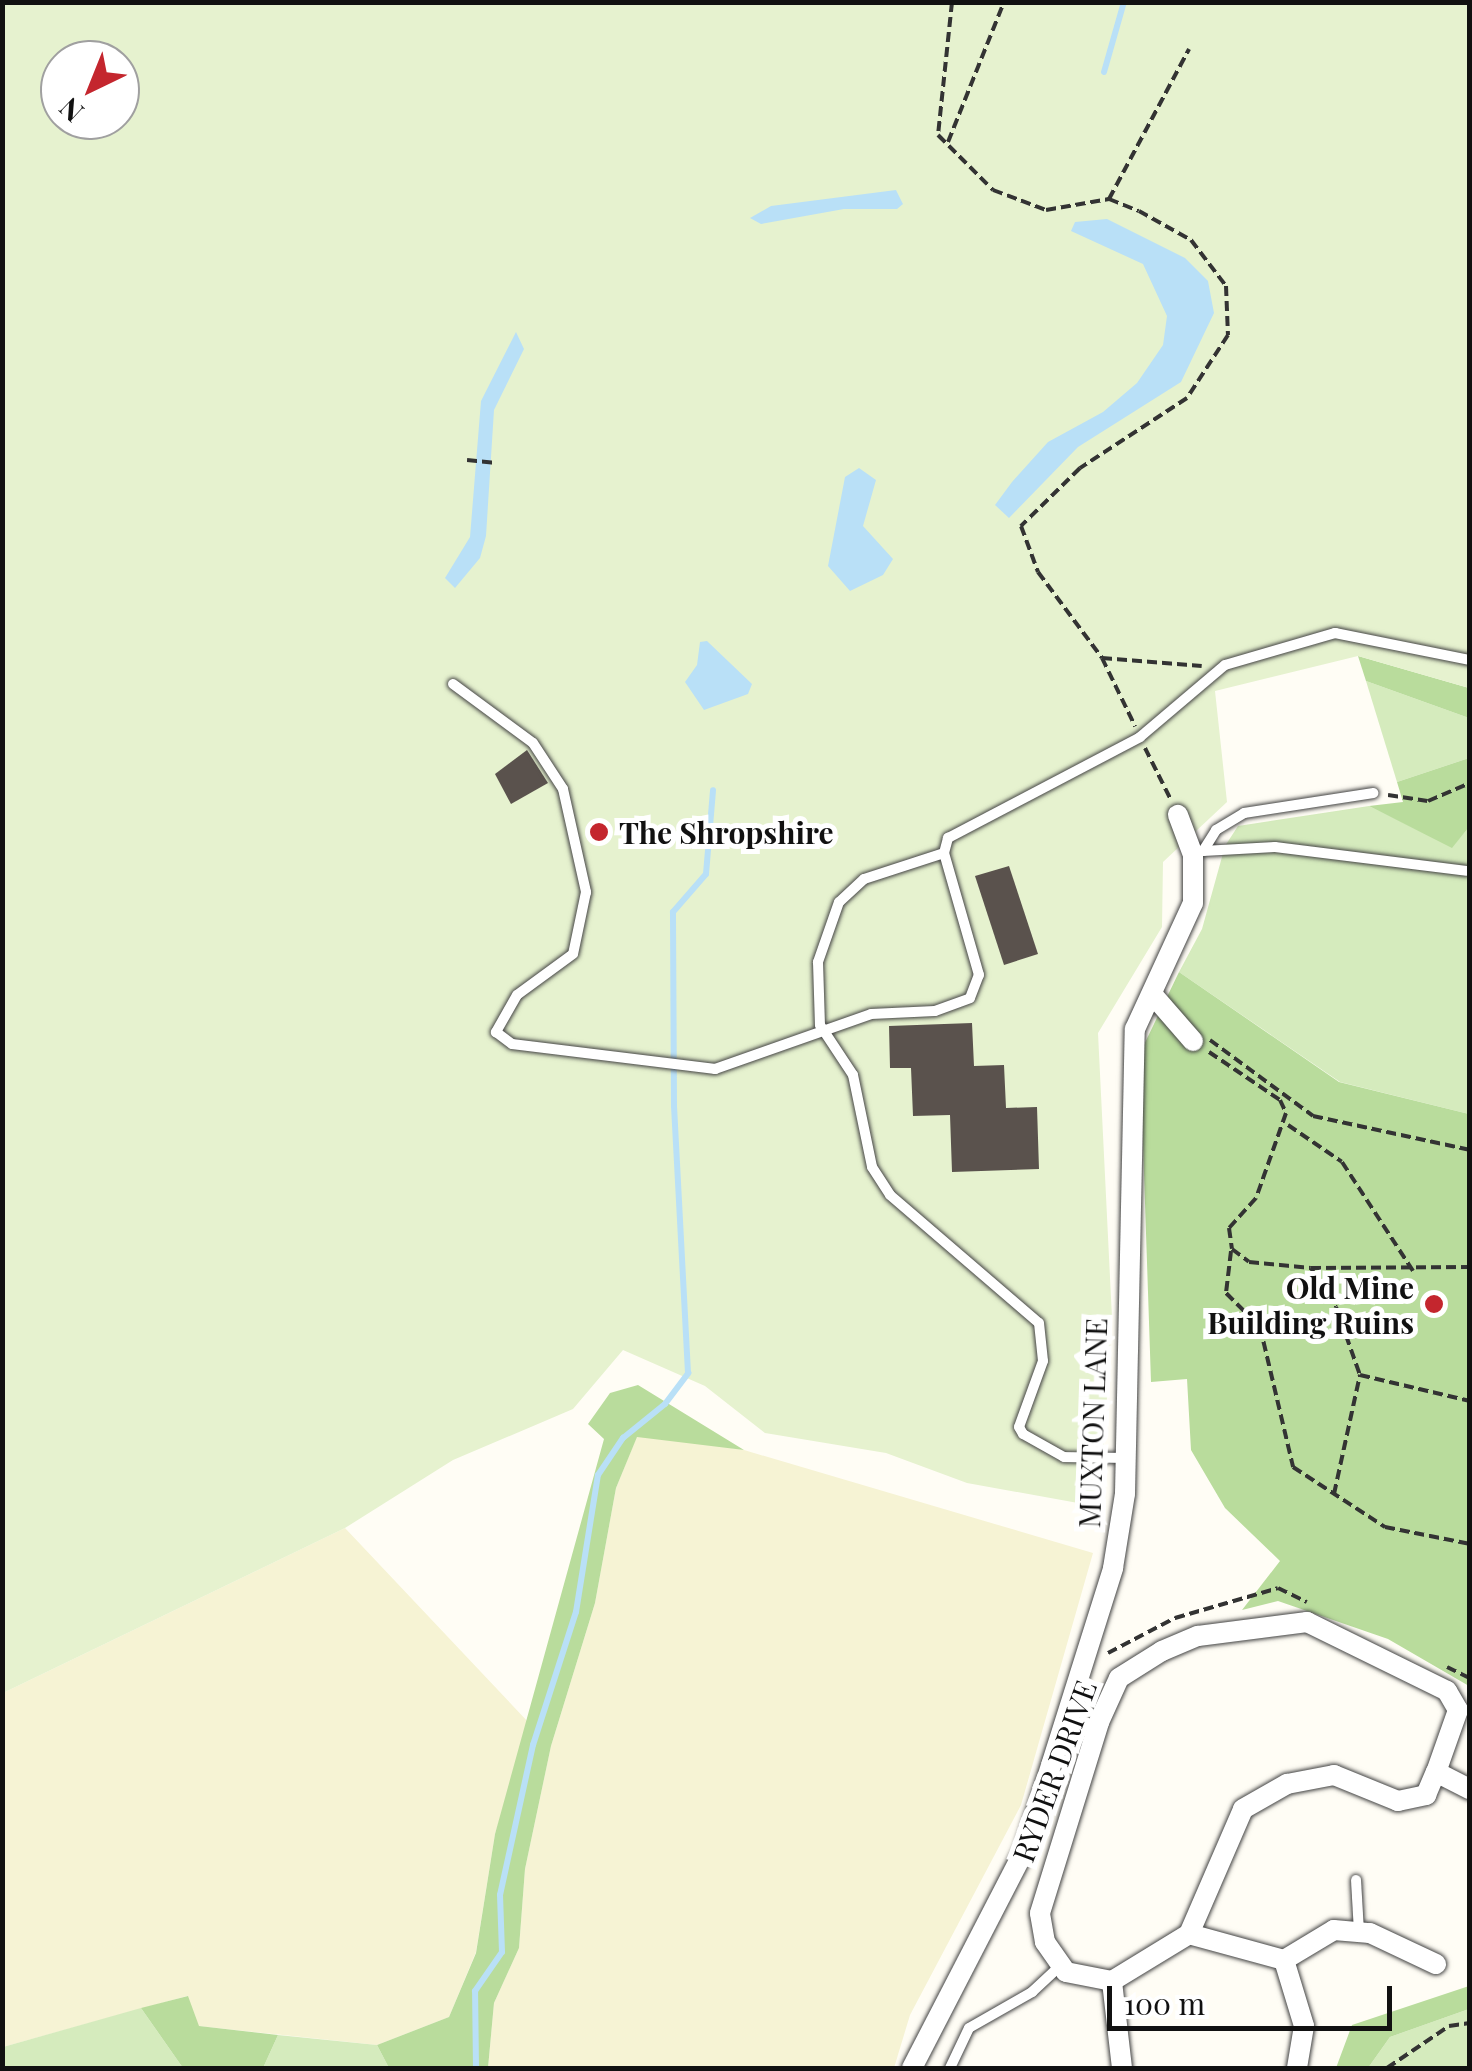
<!DOCTYPE html>
<html>
<head>
<meta charset="utf-8">
<style>
  body { margin:0 }
  #map { position:relative; width:1472px; height:2071px; overflow:hidden; background:#fffdf5; font-family:"Playfair Display",serif }
  div>[style] { position:absolute }
  [style*='--x'] { left:calc(var(--x)*1px); top:calc(var(--y)*1px); width:calc(var(--w)*1px); rotate:calc(var(--a)*1deg) }
  .farmland>* { inset:0; background:#f6f3d4 }
  .green>* { inset:0; background:#d5ebbd }
  .forest>* { inset:0; background:#b9dc9c }
  .pitch>* { inset:0; background:#e6f2cf }
  .water>* { inset:0; background:#b9e0f7 }
  .stream>* { height:6px; margin:-3px; padding:0 3px; transform-origin:3px; border-radius:3px; background:#b9e0f7 }
  .building>* { inset:0; background:#5a524d }
  .path>* { height:4px; margin-top:-2px; transform-origin:0; background:repeating-linear-gradient(90deg,#333 0 10px,transparent 0 15px) }
  .roads { filter:drop-shadow(0 0 2px #444) drop-shadow(0 0 2px #444) }
  .lane>* { height:10px; margin:-5px; padding:0 5px; transform-origin:5px; border-radius:5px; background:#fff }
  .street>* { height:20px; margin:-10px; padding:0 10px; transform-origin:10px; border-radius:10px; background:#fff }
  .dots>* { width:28px; height:28px; translate:-50% -50%; box-sizing:border-box; border:5px solid #fff; border-radius:50% }
  span { translate:-50% -50%; white-space:nowrap; text-align:center; line-height:1.15; -webkit-text-stroke:10px #fff; paint-order:stroke }
  .poi-label { font-size:30px; color:#111; font-weight:700 }
  .left { translate:0 -50%; text-align:left }
  .right { translate:-100% -50%; text-align:right }
  .street-label { font-size:30px; color:#111 }
  .frame { position:absolute; inset:0; border:5px solid #111; pointer-events:none }
  .north { position:absolute; left:40px; top:40px; width:100px; height:100px; box-sizing:border-box; background:#fff; border:2px solid #a0a0a0; border-radius:50%; rotate:223deg; font-size:28px; font-weight:700; line-height:40px; text-align:center; color:#111 }
  .north::after { content:''; display:block; margin:auto; width:35px; height:45px; background:#c4262e; clip-path:polygon(50% 0,100% 100%,50% 72%,0 100%) }
  .scale { position:absolute; left:1107px; top:1986px; width:285px; height:45px; box-sizing:border-box; border:5px solid #111; border-top:0; padding-left:12px; font-size:30px; line-height:35px; white-space:nowrap; color:#111; -webkit-text-stroke:8px #fff; paint-order:stroke }
</style>
</head>
<body>
<div id="map">
  <div class="farmland">
    <div style="clip-path:polygon(651px 1435px,744px 1450px,1093px 1553px,1021px 1805px,910px 2015px,894px 2068px,488px 2068px,494px 2003px,519px 1948px,525px 1869px,551px 1746px,595px 1603px,616px 1488px,637px 1436px)"></div>
    <div style="clip-path:polygon(345px 1528px,530px 1724px,495px 1834px,476px 1952px,449px 2017px,377px 2045px,198px 2026px,187px 1996px,3px 2047px,3px 1693px)"></div>
  </div>
  <div class="green">
    <div style="clip-path:polygon(1366px 681px,1469px 718px,1469px 758px,1397px 782px)"></div>
    <div style="clip-path:polygon(1369px 806px,1452px 847px,1469px 827px,1469px 1114px,1340px 1082px,1179px 972px,1202px 929px,1225px 846px,1238px 826px)"></div>
    <div style="clip-path:polygon(141px 2008px,183px 2068px,3px 2068px,3px 2047px)"></div>
    <div style="clip-path:polygon(1469px 2009px,1469px 2068px,1368px 2068px,1390px 2037px)"></div>
    <div style="clip-path:polygon(278px 2035px,377px 2045px,389px 2068px,263px 2068px)"></div>
  </div>
  <div class="forest">
    <div style="clip-path:polygon(1358px 656px,1469px 688px,1469px 718px,1366px 681px)"></div>
    <div style="clip-path:polygon(1469px 758px,1469px 827px,1452px 848px,1369px 806px,1403px 802px,1397px 782px)"></div>
    <div style="clip-path:polygon(1179px 972px,1339px 1082px,1469px 1114px,1469px 1686px,1388px 1639px,1278px 1601px,1242px 1610px,1280px 1561px,1225px 1508px,1191px 1450px,1187px 1379px,1151px 1382px,1140px 1053px)"></div>
    <div style="clip-path:polygon(638px 1385px,744px 1450px,637px 1437px,616px 1488px,595px 1603px,551px 1746px,525px 1869px,519px 1948px,494px 2003px,488px 2068px,389px 2068px,377px 2045px,449px 2017px,476px 1953px,495px 1834px,604px 1439px,588px 1424px,610px 1393px)"></div>
    <div style="clip-path:polygon(1469px 1986px,1469px 2009px,1390px 2037px,1368px 2068px,1336px 2068px,1352px 2025px)"></div>
    <div style="clip-path:polygon(188px 1996px,199px 2026px,278px 2035px,263px 2068px,183px 2068px,141px 2008px)"></div>
  </div>
  <div class="pitch">
    <div style="clip-path:polygon(evenodd,3px 3px,1469px 3px,1469px 688px,1358px 656px,1215px 691px,1227px 802px,1163px 862px,1162px 927px,1098px 1033px,1112px 1318px,1100px 1507px,967px 1483px,886px 1453px,765px 1433px,705px 1386px,623px 1350px,573px 1409px,453px 1460px,345px 1528px,3px 1693px,3px 3px,60px 60px,120px 60px,120px 120px,60px 120px,60px 60px)"></div>
  </div>
  <div class="water">
    <div style="clip-path:polygon(896px 190px,903px 204px,897px 209px,844px 209px,761px 224px,750px 218px,771px 206px)"></div>
    <div style="clip-path:polygon(1107px 219px,1185px 258px,1208px 281px,1214px 313px,1181px 382px,1078px 447px,1009px 518px,995px 505px,1012px 482px,1048px 442px,1103px 412px,1137px 383px,1163px 345px,1167px 316px,1143px 264px,1071px 231px,1075px 222px)"></div>
    <div style="clip-path:polygon(516px 332px,524px 349px,494px 410px,486px 536px,480px 558px,455px 588px,445px 578px,470px 537px,481px 401px)"></div>
    <div style="clip-path:polygon(859px 468px,876px 480px,863px 526px,893px 559px,883px 575px,850px 591px,828px 566px,845px 477px)"></div>
    <div style="clip-path:polygon(707px 641px,752px 684px,748px 694px,704px 710px,685px 682px,697px 665px,700px 642px)"></div>
  </div>
  <div class="stream">
    <div style="--x:1104;--y:72;--w:73;--a:-74.1"></div>
    <div style="--x:476;--y:2068;--w:77;--a:-90.7"></div>
    <div style="--x:475;--y:1991;--w:47;--a:-55.3"></div>
    <div style="--x:502;--y:1952;--w:57;--a:-92"></div>
    <div style="--x:500;--y:1895;--w:154;--a:-77.6"></div>
    <div style="--x:533;--y:1745;--w:140;--a:-72.1"></div>
    <div style="--x:576;--y:1612;--w:139;--a:-80.9"></div>
    <div style="--x:598;--y:1475;--w:45;--a:-56"></div>
    <div style="--x:623;--y:1438;--w:54;--a:-39"></div>
    <div style="--x:665;--y:1404;--w:39;--a:-53"></div>
    <div style="--x:688;--y:1373;--w:267;--a:-93"></div>
    <div style="--x:674;--y:1106;--w:194;--a:-90.3"></div>
    <div style="--x:673;--y:912;--w:50;--a:-49"></div>
    <div style="--x:706;--y:874;--w:84;--a:-85.2"></div>
  </div>
  <div class="building">
    <div style="clip-path:polygon(527px 750px,548px 783px,511px 804px,495px 774px)"></div>
    <div style="clip-path:polygon(1009px 866px,1038px 954px,1004px 965px,975px 876px)"></div>
    <div style="clip-path:polygon(972px 1023px,974px 1066px,1004px 1065px,1006px 1108px,1037px 1107px,1039px 1169px,952px 1172px,950px 1115px,913px 1116px,911px 1068px,890px 1068px,889px 1026px)"></div>
  </div>
  <div class="path">
    <div style="--x:952;--y:2;--w:134;--a:96"></div>
    <div style="--x:938;--y:135;--w:78;--a:45"></div>
    <div style="--x:993;--y:190;--w:57;--a:20.7"></div>
    <div style="--x:1046;--y:210;--w:64;--a:-9.9"></div>
    <div style="--x:1109;--y:199;--w:32;--a:22"></div>
    <div style="--x:1139;--y:211;--w:60;--a:29.1"></div>
    <div style="--x:1191;--y:240;--w:58;--a:52.7"></div>
    <div style="--x:1226;--y:286;--w:49;--a:87.7"></div>
    <div style="--x:1228;--y:335;--w:75;--a:123.1"></div>
    <div style="--x:1187;--y:398;--w:128;--a:146.8"></div>
    <div style="--x:1080;--y:468;--w:83;--a:135.5"></div>
    <div style="--x:1021;--y:526;--w:49;--a:69.7"></div>
    <div style="--x:1038;--y:572;--w:107;--a:53.3"></div>
    <div style="--x:1102;--y:658;--w:100;--a:4.6"></div>
    <div style="--x:948;--y:142;--w:151;--a:-68.2"></div>
    <div style="--x:1109;--y:199;--w:170;--a:-61.9"></div>
    <div style="--x:467;--y:460;--w:27;--a:6"></div>
    <div style="--x:1102;--y:658;--w:76;--a:64.1"></div>
    <div style="--x:1145;--y:748;--w:56;--a:63.4"></div>
    <div style="--x:1388;--y:795;--w:40;--a:8.5"></div>
    <div style="--x:1428;--y:801;--w:46;--a:-23.2"></div>
    <div style="--x:1210;--y:1040;--w:128;--a:36.4"></div>
    <div style="--x:1313;--y:1116;--w:161;--a:12.2"></div>
    <div style="--x:1209;--y:1052;--w:86;--a:34.1"></div>
    <div style="--x:1280;--y:1100;--w:14;--a:65"></div>
    <div style="--x:1286;--y:1113;--w:90;--a:109.4"></div>
    <div style="--x:1256;--y:1198;--w:40;--a:132"></div>
    <div style="--x:1229;--y:1228;--w:21;--a:82"></div>
    <div style="--x:1232;--y:1249;--w:21;--a:37"></div>
    <div style="--x:1249;--y:1262;--w:62;--a:5.5"></div>
    <div style="--x:1311;--y:1268;--w:159;--a:-0.4"></div>
    <div style="--x:1288;--y:1125;--w:65;--a:34.4"></div>
    <div style="--x:1342;--y:1162;--w:130;--a:56.9"></div>
    <div style="--x:1231;--y:1251;--w:42;--a:96.8"></div>
    <div style="--x:1226;--y:1293;--w:48;--a:45"></div>
    <div style="--x:1260;--y:1327;--w:144;--a:76.7"></div>
    <div style="--x:1293;--y:1467;--w:110;--a:33.1"></div>
    <div style="--x:1385;--y:1527;--w:87;--a:11.3"></div>
    <div style="--x:1311;--y:1268;--w:46;--a:57.3"></div>
    <div style="--x:1336;--y:1307;--w:72;--a:70.6"></div>
    <div style="--x:1334;--y:1494;--w:122;--a:-77.7"></div>
    <div style="--x:1360;--y:1375;--w:113;--a:13.3"></div>
    <div style="--x:1108;--y:1653;--w:76;--a:-27.6"></div>
    <div style="--x:1175;--y:1618;--w:107;--a:-16.2"></div>
    <div style="--x:1278;--y:1588;--w:32;--a:26"></div>
    <div style="--x:1447;--y:1667;--w:25;--a:26"></div>
    <div style="--x:1387;--y:2068;--w:75;--a:-34.1"></div>
    <div style="--x:1449;--y:2026;--w:21;--a:-8"></div>
  </div>
  <div class="roads">
    <div class="lane">
      <div style="--x:453;--y:684;--w:99;--a:36.4"></div>
      <div style="--x:533;--y:743;--w:55;--a:56.9"></div>
      <div style="--x:563;--y:789;--w:106;--a:77.4"></div>
      <div style="--x:586;--y:892;--w:63;--a:101.8"></div>
      <div style="--x:573;--y:954;--w:69;--a:143.8"></div>
      <div style="--x:517;--y:995;--w:43;--a:119.6"></div>
      <div style="--x:496;--y:1032;--w:20;--a:37"></div>
      <div style="--x:512;--y:1044;--w:205;--a:7"></div>
      <div style="--x:715;--y:1069;--w:165;--a:-19.4"></div>
      <div style="--x:871;--y:1014;--w:64;--a:-2.7"></div>
      <div style="--x:935;--y:1011;--w:37;--a:-20"></div>
      <div style="--x:970;--y:998;--w:25;--a:-69"></div>
      <div style="--x:979;--y:975;--w:127;--a:-106"></div>
      <div style="--x:944;--y:853;--w:16;--a:-75"></div>
      <div style="--x:948;--y:838;--w:217;--a:-27.7"></div>
      <div style="--x:1140;--y:737;--w:111;--a:-40.3"></div>
      <div style="--x:1225;--y:665;--w:115;--a:-16.2"></div>
      <div style="--x:1335;--y:633;--w:138;--a:11.3"></div>
      <div style="--x:1203;--y:851;--w:72;--a:-3.2"></div>
      <div style="--x:1275;--y:847;--w:193;--a:7.1"></div>
      <div style="--x:1203;--y:851;--w:25;--a:-58"></div>
      <div style="--x:1216;--y:830;--w:33;--a:-31"></div>
      <div style="--x:1244;--y:813;--w:131;--a:-8.8"></div>
      <div style="--x:944;--y:853;--w:84;--a:162"></div>
      <div style="--x:864;--y:879;--w:34;--a:137"></div>
      <div style="--x:839;--y:902;--w:64;--a:109.3"></div>
      <div style="--x:818;--y:962;--w:63;--a:88.2"></div>
      <div style="--x:820;--y:1025;--w:60;--a:56.6"></div>
      <div style="--x:853;--y:1075;--w:94;--a:78.3"></div>
      <div style="--x:872;--y:1167;--w:33;--a:57"></div>
      <div style="--x:890;--y:1195;--w:196;--a:40.7"></div>
      <div style="--x:1039;--y:1323;--w:38;--a:84"></div>
      <div style="--x:1043;--y:1361;--w:70;--a:110"></div>
      <div style="--x:1019;--y:1427;--w:8;--a:60"></div>
      <div style="--x:1023;--y:1434;--w:47;--a:29.3"></div>
      <div style="--x:1064;--y:1457;--w:59;--a:1"></div>
      <div style="--x:1356;--y:1880;--w:52;--a:86.7"></div>
      <div style="--x:950;--y:2068;--w:44;--a:-64.6"></div>
      <div style="--x:969;--y:2028;--w:73;--a:-29.7"></div>
      <div style="--x:1032;--y:1992;--w:40;--a:-43"></div>
    </div>
    <div class="street">
      <div style="--x:1153;--y:995;--w:61;--a:49"></div>
      <div style="--x:1189;--y:1934;--w:136;--a:-66.6"></div>
      <div style="--x:1243;--y:1809;--w:51;--a:-29.6"></div>
      <div style="--x:1287;--y:1784;--w:48;--a:-10.8"></div>
      <div style="--x:1334;--y:1775;--w:69;--a:22.1"></div>
      <div style="--x:1398;--y:1801;--w:29;--a:-12"></div>
      <div style="--x:1426;--y:1795;--w:25;--a:-67"></div>
      <div style="--x:1284;--y:1960;--w:58;--a:-31"></div>
      <div style="--x:1334;--y:1930;--w:36;--a:5"></div>
      <div style="--x:1370;--y:1933;--w:73;--a:25.2"></div>
      <div style="--x:1112;--y:1981;--w:47;--a:-168.9"></div>
      <div style="--x:1066;--y:1972;--w:37;--a:-125"></div>
      <div style="--x:1045;--y:1942;--w:29;--a:-100"></div>
      <div style="--x:1040;--y:1913;--w:200;--a:-72.8"></div>
      <div style="--x:1099;--y:1722;--w:48;--a:-65.6"></div>
      <div style="--x:1119;--y:1678;--w:51;--a:-32.1"></div>
      <div style="--x:1162;--y:1651;--w:39;--a:-23"></div>
      <div style="--x:1198;--y:1636;--w:110;--a:-7.3"></div>
      <div style="--x:1307;--y:1622;--w:156;--a:26.2"></div>
      <div style="--x:1447;--y:1691;--w:22;--a:60"></div>
      <div style="--x:1458;--y:1710;--w:66;--a:109.5"></div>
      <div style="--x:1436;--y:1772;--w:38;--a:27"></div>
      <div style="--x:912;--y:2068;--w:244;--a:-62.7"></div>
      <div style="--x:1024;--y:1851;--w:297;--a:-72.5"></div>
      <div style="--x:1113;--y:1568;--w:75;--a:-80.8"></div>
      <div style="--x:1125;--y:1494;--w:465;--a:-88.8"></div>
      <div style="--x:1135;--y:1029;--w:139;--a:-65.3"></div>
      <div style="--x:1193;--y:903;--w:48;--a:-90"></div>
      <div style="--x:1193;--y:855;--w:43;--a:-110.6"></div>
      <div style="--x:1122;--y:2068;--w:88;--a:-96.6"></div>
      <div style="--x:1112;--y:1981;--w:90;--a:-31.4"></div>
      <div style="--x:1189;--y:1934;--w:98;--a:15.3"></div>
      <div style="--x:1284;--y:1960;--w:69;--a:73.1"></div>
      <div style="--x:1304;--y:2026;--w:43;--a:99.5"></div>
    </div>
  </div>
  <div class="dots">
    <div style="left:599px;top:832px;background:#c4262e"></div>
    <div style="left:1434px;top:1304px;background:#c4262e"></div>
  </div>
  <div class="poi-label">
    <span class="left" style="left:619px;top:832px">The Shropshire</span>
    <span class="right" style="left:1414px;top:1304px">Old Mine<br>Building Ruins</span>
  </div>
  <div class="street-label">
    <span style="left:1092px;top:1423px;rotate:-88deg">MUXTON LANE</span>
    <span style="left:1054px;top:1771px;rotate:-70deg">RYDER DRIVE</span>
  </div>
  <div class="frame"></div>
  <div class="north">N</div>
  <div class="scale">100 m</div>
</div>
</body>
</html>
